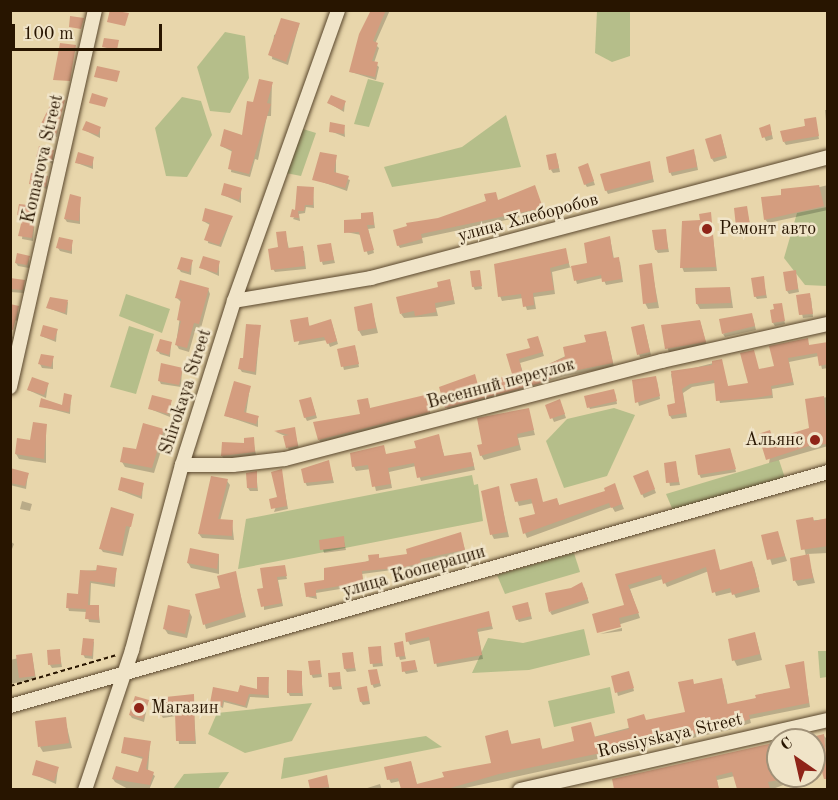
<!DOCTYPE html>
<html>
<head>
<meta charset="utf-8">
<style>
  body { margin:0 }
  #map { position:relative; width:838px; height:800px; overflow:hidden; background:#e8d6ab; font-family:"Old Standard TT",serif }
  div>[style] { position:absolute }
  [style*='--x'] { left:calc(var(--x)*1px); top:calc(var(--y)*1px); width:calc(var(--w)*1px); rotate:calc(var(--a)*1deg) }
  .green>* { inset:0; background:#b5be8a }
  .shadow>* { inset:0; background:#0003 }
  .building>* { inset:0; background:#d49d7f }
  .path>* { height:1.5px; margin-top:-0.75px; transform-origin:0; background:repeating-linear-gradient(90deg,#281500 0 4.5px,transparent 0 7.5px) }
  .roads { filter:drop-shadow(0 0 2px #58452b) drop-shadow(0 0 2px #58452b) }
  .minor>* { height:14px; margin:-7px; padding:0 7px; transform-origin:7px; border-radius:7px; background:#f0e4c8 }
  .dots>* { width:16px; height:16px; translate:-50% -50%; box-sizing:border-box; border:3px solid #f0e4c8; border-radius:50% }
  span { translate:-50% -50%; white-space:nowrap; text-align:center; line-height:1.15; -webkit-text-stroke:5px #f0e4c8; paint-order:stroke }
  .street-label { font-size:18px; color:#281500 }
  .poi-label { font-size:18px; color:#281500 }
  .left { translate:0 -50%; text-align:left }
  .right { translate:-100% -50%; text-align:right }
  .frame { position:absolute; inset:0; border:12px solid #281500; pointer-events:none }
  .north { position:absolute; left:766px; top:728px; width:60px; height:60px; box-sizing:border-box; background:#f0e4c8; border:2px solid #a09178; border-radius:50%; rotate:326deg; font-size:16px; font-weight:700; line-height:24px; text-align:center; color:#281500 }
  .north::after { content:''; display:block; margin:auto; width:21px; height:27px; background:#8f2418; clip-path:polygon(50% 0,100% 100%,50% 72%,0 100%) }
  .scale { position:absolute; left:12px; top:24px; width:150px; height:27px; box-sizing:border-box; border:3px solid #281500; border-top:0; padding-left:8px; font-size:18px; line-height:21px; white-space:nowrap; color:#281500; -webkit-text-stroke:4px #f0e4c8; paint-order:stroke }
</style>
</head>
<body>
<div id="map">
  <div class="green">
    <div style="clip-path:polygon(597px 11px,630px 11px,630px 56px,612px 62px,595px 53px)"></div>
    <div style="clip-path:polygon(225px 32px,245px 36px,249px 78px,230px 113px,210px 111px,197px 67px)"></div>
    <div style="clip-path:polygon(368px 79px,384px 83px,369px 127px,354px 124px)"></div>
    <div style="clip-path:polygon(182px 97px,201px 101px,212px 135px,187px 177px,166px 176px,155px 128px)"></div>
    <div style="clip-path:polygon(506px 115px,521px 167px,392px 187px,384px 167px,462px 147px)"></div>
    <div style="clip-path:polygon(300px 128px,316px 133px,301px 176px,286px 173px)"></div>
    <div style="clip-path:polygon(827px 207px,827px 286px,805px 285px,784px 258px,797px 213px)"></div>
    <div style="clip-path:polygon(126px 294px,170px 309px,162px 333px,119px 316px)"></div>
    <div style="clip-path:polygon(129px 326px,154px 334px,136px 394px,110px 387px)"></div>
    <div style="clip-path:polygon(614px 408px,635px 415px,607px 476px,564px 488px,546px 441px,567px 419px)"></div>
    <div style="clip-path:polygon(779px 460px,785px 478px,674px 513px,666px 494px)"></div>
    <div style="clip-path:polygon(472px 475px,474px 485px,478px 484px,483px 521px,238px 569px,246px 519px)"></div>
    <div style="clip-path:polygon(574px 553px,580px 572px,505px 594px,497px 575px)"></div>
    <div style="clip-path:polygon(584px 629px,590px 655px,529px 670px,472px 673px,488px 638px,523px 643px)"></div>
    <div style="clip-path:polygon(818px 651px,827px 651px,827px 677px,820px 678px)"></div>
    <div style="clip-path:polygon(610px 687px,615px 713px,554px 727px,548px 701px)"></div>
    <div style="clip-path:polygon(312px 703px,292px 741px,245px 753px,208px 734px,217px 713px)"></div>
    <div style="clip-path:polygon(426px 736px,442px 747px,281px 779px,284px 758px)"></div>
    <div style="clip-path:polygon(229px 772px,218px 789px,173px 789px,184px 774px)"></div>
  </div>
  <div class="shadow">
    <div style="clip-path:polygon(372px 10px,390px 10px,375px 44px,379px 48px,374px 63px,379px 67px,376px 80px,351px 72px)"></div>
    <div style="clip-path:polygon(299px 25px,288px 65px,272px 59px,274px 35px)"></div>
    <div style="clip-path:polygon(272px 83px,271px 116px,267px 116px,258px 160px,255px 159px,250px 177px,231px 172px,233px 152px,221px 146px,243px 137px,254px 103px)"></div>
    <div style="clip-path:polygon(64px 102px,57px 137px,41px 132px,42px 121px,46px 122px)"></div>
    <div style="clip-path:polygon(345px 102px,344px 112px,329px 103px)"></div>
    <div style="clip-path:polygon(825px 110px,828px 110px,828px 122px,826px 121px)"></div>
    <div style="clip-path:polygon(815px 118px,819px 139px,786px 145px,784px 142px)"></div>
    <div style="clip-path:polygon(344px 126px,345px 137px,330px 131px)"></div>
    <div style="clip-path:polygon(770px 126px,773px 139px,766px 141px,761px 129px)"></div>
    <div style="clip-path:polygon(100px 128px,100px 138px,84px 130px)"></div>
    <div style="clip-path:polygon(722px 139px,727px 158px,714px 162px,712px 159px)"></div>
    <div style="clip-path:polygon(53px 152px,53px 164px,38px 157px)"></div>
    <div style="clip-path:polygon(695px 154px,698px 170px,672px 176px,670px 172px)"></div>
    <div style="clip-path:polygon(336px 156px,336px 174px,350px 180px,347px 191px,314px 179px)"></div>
    <div style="clip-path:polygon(93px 158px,93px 169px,77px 163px)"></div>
    <div style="clip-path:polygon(557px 158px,560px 172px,553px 173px,551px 170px)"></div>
    <div style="clip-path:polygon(649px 162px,654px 182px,608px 194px,606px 190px)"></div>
    <div style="clip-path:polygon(589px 168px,595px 185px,587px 187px,585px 184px)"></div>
    <div style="clip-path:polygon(47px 178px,47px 189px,30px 184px)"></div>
    <div style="clip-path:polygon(828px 185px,828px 210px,768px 223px,765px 219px,783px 196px)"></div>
    <div style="clip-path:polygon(313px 189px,314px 208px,306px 207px,305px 213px,299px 214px,300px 221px,293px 219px)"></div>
    <div style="clip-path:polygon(241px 190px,241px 203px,223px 195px)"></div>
    <div style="clip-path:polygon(536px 190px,544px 212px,422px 238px,423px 243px,400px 248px,398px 245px,439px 219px)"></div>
    <div style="clip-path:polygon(80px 198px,80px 224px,67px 222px,65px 219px)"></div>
    <div style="clip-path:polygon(36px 208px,33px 241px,22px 239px,24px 219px,18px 215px)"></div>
    <div style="clip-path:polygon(746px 208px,751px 228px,740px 230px,738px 226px)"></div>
    <div style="clip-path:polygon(373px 214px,375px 228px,368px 229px,374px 253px,368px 255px,361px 235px,346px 232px)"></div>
    <div style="clip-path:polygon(710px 214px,717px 271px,684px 272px,682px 267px,701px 221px)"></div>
    <div style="clip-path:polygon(232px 217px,221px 247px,208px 243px,210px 225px,203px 221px)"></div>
    <div style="clip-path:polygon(665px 230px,669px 252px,658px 253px,656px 250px)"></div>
    <div style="clip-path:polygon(285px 233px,289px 249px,304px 251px,306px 269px,275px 272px,273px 269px)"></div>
    <div style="clip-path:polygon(610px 238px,614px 259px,620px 262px,623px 282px,606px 285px,603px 278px,577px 284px,572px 267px,552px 272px,555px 294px,534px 297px,536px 309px,527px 310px,523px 298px,502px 301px,500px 296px,565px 250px,570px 267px,588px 264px)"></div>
    <div style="clip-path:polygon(72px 242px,72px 254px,60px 251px,58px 248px)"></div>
    <div style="clip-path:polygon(330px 244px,335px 263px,323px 265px,322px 262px)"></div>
    <div style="clip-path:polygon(29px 257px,29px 268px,18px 266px,16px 263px)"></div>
    <div style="clip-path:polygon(192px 261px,191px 275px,181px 272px,179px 269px)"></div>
    <div style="clip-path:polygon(219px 262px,219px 276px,201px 268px)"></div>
    <div style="clip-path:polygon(651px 265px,659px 308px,648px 309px,645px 303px)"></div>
    <div style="clip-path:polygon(479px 272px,482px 289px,475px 290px,473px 286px)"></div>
    <div style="clip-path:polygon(795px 272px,799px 292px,789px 294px,787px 291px)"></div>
    <div style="clip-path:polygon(763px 278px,767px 298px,757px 299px,755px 296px)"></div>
    <div style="clip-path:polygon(10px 279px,24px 281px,24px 293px,10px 292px)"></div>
    <div style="clip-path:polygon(450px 281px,455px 304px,436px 308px,438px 316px,404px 318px,401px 314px)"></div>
    <div style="clip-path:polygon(730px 288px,733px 308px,700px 309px,697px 304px)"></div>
    <div style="clip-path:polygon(208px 289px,210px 294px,201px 328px,196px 327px,189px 352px,179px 349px,176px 344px,182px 303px,176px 297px)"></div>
    <div style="clip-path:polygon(798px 297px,811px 298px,813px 317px,803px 318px)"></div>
    <div style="clip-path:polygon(68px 302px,67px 315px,48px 308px)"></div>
    <div style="clip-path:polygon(781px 304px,785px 324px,775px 326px,773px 323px)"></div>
    <div style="clip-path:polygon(371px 305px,378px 333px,362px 336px,359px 331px)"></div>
    <div style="clip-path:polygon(18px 308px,18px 321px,10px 319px)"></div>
    <div style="clip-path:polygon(753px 318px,756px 330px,725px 337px,723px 334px)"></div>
    <div style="clip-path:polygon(307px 319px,310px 327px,332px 324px,338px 344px,330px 347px,327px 340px,298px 345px)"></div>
    <div style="clip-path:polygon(700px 321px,707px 347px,669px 354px,663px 326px)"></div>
    <div style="clip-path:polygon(260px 326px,256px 375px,242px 372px,240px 369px)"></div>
    <div style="clip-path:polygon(644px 326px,651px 355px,640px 357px,639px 354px)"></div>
    <div style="clip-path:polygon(57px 330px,56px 342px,41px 336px)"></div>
    <div style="clip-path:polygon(10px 334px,14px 338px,10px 353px)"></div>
    <div style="clip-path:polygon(607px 336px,614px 367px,565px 376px,449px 411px,446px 407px,478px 387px,513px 375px,508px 355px,532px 349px,539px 341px,544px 356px,520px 363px,524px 376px)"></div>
    <div style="clip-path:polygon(807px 339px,809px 346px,828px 344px,828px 368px,822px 369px,819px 356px,789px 362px,794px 385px,772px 389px,773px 398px,720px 403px,715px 383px,692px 387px,683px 393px,687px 417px,672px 419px,670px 416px,668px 406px,676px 405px,671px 374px,721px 361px,728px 387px,749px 384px,759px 370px,775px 368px)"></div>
    <div style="clip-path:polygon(171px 343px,170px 357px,160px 354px,158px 351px)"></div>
    <div style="clip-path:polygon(339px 350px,356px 350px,359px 367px,344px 370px)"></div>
    <div style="clip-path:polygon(53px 358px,53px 369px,42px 368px,40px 364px)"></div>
    <div style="clip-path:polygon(182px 369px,181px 387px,161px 384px,159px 380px)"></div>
    <div style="clip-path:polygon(657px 381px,660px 399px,639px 406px,633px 382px)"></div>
    <div style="clip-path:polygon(48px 384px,46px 398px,28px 390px)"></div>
    <div style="clip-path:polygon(250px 387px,246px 414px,258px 417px,258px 427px,226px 416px)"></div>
    <div style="clip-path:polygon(615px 393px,617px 404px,590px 409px,589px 407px)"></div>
    <div style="clip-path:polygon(71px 396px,70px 414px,40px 406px,63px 407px)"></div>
    <div style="clip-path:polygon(828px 397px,828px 446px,769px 463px,773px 440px,811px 429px,807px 400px)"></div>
    <div style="clip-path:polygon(311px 399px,317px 418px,307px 421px,305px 417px)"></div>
    <div style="clip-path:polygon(426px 400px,431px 415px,321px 443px,319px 440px,361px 415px,369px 403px,370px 409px)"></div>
    <div style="clip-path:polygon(171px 402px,170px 417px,150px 409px)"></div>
    <div style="clip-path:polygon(561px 404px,566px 418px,554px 422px,547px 406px)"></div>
    <div style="clip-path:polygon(528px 410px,535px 435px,518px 438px,521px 450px,484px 460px,481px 455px)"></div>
    <div style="clip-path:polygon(46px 425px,46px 463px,19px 459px,16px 454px)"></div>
    <div style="clip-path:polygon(294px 429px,299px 449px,289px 451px,285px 436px,276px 432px)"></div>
    <div style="clip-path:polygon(163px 430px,166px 435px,154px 473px,125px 467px,122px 462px)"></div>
    <div style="clip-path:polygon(438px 436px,445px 458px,471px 453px,475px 470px,421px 481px,416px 466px,389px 472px,392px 488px,376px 491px,371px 469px,356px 471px,354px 467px,352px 455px,383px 447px,386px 456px,417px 449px)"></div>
    <div style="clip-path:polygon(253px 439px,256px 455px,224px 459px,222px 456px)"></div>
    <div style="clip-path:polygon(730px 449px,736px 472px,701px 478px,699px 474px)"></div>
    <div style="clip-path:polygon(328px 462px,334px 483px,307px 486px,305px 482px)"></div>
    <div style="clip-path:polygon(675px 463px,680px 485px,670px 486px,666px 464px)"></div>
    <div style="clip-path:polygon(10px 470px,28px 474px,26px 489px,10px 485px)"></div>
    <div style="clip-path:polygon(281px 471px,288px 509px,274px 512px,279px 498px)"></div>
    <div style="clip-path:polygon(256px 473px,258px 491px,250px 491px,248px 488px)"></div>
    <div style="clip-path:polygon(649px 475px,656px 493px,644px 498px,642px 494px)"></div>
    <div style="clip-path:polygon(536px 480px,543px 504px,557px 500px,560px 507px,616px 490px,624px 509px,615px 512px,612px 507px,527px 538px,525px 533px,537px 515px,534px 503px,519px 506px,511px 485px)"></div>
    <div style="clip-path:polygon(227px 481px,230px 485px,220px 521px,232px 522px,234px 540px,202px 538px,199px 534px)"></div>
    <div style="clip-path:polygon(143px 484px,142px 499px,119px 490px)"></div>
    <div style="clip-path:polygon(498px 488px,509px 537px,494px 539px,492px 535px)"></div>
    <div style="clip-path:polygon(22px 501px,32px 504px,30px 511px,20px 509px)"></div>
    <div style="clip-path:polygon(133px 515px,123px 556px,103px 552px,101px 549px)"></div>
    <div style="clip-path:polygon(827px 519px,828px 553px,807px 554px,815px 583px,798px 586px,795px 581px,806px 556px,798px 522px)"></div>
    <div style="clip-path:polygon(777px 533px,787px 561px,772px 565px,763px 536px)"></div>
    <div style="clip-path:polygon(460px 534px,466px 553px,421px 562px,422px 566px,362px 574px,364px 585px,316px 593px,317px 599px,308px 597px,326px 581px,378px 556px,380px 559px,409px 555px)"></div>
    <div style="clip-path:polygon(343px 538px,346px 550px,324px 553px,321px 541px)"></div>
    <div style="clip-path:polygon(10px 541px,14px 544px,10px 554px)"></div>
    <div style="clip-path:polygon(714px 551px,720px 572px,754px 567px,760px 592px,736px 598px,733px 592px,716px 596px,709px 571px,667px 587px,663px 579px,630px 589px,640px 618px,598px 631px,625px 606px,617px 575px)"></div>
    <div style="clip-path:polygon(219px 555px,219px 574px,191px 568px,188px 563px)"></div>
    <div style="clip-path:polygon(284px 567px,287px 579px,278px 580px,283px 606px,264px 610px,264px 589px)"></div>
    <div style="clip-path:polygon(116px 569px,115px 587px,91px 583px,90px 606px,98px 607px,100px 623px,89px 622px,87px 612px,69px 611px,68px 607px,79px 595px,81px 571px)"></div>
    <div style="clip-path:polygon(235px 573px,246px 617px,206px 629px,197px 595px,222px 589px)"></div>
    <div style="clip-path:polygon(584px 587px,589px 603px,552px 615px,550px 612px)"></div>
    <div style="clip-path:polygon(529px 607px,532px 619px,519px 622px,517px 619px)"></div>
    <div style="clip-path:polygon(189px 611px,192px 617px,187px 638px,168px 634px,164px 628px)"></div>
    <div style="clip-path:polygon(488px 613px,493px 629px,478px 632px,483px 659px,437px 667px,431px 640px,410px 645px,408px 641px)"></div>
    <div style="clip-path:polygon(622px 628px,622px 631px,600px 634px)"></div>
    <div style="clip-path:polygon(755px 634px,762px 660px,737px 666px,734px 660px)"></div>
    <div style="clip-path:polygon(94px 641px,93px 659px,85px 658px,83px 654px)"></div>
    <div style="clip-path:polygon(402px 643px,406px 659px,400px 660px,395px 644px)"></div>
    <div style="clip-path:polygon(380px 648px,383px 666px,373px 667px,370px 649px)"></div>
    <div style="clip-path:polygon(59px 650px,62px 667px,52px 668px,50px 665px)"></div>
    <div style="clip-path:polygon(352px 653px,356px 671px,347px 672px,345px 669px)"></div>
    <div style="clip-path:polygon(32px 655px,36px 679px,10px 684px,10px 660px)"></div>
    <div style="clip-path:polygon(319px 661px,322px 677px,313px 678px,311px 674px)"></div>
    <div style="clip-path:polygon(414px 662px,418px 672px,406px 674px,404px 671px)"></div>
    <div style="clip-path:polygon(803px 663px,810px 707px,750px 719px,751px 723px,729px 730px,456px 790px,402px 790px,400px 781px,391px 783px,389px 779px,411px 762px,417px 786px,493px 764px,507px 732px,512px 745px,539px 740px,543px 750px,686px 713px,694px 684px,723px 683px,728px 706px,792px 689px)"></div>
    <div style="clip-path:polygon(376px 670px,381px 686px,374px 688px,372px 684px)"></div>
    <div style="clip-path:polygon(301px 672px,303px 696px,290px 696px,288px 692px)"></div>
    <div style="clip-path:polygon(339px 673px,342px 689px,333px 690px,331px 686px)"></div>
    <div style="clip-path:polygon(630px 676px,634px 691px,618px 696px,617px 692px)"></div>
    <div style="clip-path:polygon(268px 679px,269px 698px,250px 697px,247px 708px,224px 702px,223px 708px,212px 703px,258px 691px)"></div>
    <div style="clip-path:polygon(368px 691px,370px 704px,363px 705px,361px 702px)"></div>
    <div style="clip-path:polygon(193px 696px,196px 744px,179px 744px,176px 716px,163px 718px,161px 715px)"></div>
    <div style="clip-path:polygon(148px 702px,144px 722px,132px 718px,130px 715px)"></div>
    <div style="clip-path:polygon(65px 719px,72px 748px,43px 752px,40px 747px)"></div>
    <div style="clip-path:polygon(824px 736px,828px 740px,828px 775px)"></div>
    <div style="clip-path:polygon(150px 743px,148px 771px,155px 776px,149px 790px,130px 790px,115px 782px,113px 779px,139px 774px,143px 759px,122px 753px)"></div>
    <div style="clip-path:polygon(778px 744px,778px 776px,797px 776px,797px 780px,770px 790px,738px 790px,735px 776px,717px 780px,719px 790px,616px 790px,614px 780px)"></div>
    <div style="clip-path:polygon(58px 768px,56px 784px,33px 774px)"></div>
    <div style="clip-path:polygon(326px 777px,330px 790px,312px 790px,310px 781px)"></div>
    <div style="clip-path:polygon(380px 784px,382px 790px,361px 790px)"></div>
  </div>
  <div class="building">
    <div style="clip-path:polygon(110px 10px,129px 13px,125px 26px,107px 22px)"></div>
    <div style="clip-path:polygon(371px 10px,386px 10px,373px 41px,378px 43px,372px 61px,378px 62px,375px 77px,349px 72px,359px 34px)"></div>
    <div style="clip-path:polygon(70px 16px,84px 18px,81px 29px,69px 27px)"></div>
    <div style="clip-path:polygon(281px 18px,300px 23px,286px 62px,268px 55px)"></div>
    <div style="clip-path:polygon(104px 38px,119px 40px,117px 50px,102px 47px)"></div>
    <div style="clip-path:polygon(60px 43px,76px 45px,70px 81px,53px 80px)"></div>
    <div style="clip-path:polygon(97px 66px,120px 71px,117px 82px,94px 77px)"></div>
    <div style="clip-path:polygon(259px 79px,273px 82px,267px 103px,271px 104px,249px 174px,228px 169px,232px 150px,220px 146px,224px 129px,242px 135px,247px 101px,253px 102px)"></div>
    <div style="clip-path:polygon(92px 93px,108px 98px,105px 107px,89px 103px)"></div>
    <div style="clip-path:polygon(331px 95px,346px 101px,342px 110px,327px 103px)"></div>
    <div style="clip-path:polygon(54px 97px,65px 100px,56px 135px,38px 130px)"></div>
    <div style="clip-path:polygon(816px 117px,819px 136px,783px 142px,780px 131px,805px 126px,804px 119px)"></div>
    <div style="clip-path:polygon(86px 121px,101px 127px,98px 135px,82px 130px)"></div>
    <div style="clip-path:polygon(330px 122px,345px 125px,344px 134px,329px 132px)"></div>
    <div style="clip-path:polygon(770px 124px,772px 135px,762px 138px,759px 128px)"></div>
    <div style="clip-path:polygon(721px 134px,726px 155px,711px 159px,705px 139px)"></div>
    <div style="clip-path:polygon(39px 146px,54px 150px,52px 161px,36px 157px)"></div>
    <div style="clip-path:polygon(694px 149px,697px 167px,669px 173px,666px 157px)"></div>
    <div style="clip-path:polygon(78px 152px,94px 157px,92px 166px,75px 163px)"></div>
    <div style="clip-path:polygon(320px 152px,337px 155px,334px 172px,349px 176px,345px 188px,312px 180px)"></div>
    <div style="clip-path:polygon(556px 153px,559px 168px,549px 170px,546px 155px)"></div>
    <div style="clip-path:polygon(650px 161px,653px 179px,605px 191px,600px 174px)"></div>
    <div style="clip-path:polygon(588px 163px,594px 181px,584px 185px,578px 167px)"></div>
    <div style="clip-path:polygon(31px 173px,48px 176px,46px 187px,29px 184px)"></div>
    <div style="clip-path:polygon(224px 183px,242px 188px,239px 200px,221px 195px)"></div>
    <div style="clip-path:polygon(535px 185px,543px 208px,421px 234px,422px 239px,397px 246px,393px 230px,407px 226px,406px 223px,438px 218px,486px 201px,484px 194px,496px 192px,498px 200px)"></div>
    <div style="clip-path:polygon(819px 185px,824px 206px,764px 220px,761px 197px,781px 195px,781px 189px)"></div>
    <div style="clip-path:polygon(297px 186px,314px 187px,313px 205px,305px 205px,304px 211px,298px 211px,299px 218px,290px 217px,292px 209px,295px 210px)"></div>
    <div style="clip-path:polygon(70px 194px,81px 197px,79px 221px,64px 219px)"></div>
    <div style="clip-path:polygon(19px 204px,37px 206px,32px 238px,18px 236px,23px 216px,17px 215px)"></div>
    <div style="clip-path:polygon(747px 206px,750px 225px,736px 227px,734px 208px)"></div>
    <div style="clip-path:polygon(205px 208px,233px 216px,219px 245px,204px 240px,210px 223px,202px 221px)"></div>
    <div style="clip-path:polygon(373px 212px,374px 225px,367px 225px,374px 250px,364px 252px,359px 232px,344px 233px,344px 220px,361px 219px,361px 213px)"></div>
    <div style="clip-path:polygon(711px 212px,716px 267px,680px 268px,682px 221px,700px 220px,699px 214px)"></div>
    <div style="clip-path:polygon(666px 229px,668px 249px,655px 250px,652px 230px)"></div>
    <div style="clip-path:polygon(286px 231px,288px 248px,303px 246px,305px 266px,271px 270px,268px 249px,278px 247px,276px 232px)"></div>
    <div style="clip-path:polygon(610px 236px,613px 258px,619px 257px,622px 279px,602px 282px,601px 275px,574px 281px,571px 266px,587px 263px,584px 243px)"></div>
    <div style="clip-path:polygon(59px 237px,73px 240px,71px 251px,56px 248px)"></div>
    <div style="clip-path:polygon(331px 243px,334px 260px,320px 262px,317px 245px)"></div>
    <div style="clip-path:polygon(566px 248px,569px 263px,550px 268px,554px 290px,533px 293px,534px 305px,523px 307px,521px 294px,498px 297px,494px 264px)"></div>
    <div style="clip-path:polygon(17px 253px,30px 256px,27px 265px,15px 263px)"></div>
    <div style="clip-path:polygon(203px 256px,220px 261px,217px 273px,199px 268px)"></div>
    <div style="clip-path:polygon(181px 257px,193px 260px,189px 272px,177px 269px)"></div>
    <div style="clip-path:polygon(652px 263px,657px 302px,643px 304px,639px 265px)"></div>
    <div style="clip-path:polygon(480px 270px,482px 286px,472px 287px,470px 271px)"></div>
    <div style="clip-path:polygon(796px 270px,798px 289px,786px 291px,783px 272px)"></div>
    <div style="clip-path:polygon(764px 276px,766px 295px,754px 297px,751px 278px)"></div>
    <div style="clip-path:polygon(10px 278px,25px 280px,23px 290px,10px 289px)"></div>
    <div style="clip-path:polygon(450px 279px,454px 300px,435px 303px,436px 312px,415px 316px,414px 311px,400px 314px,396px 297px,438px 287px,437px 282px)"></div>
    <div style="clip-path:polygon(180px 280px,209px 288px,199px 324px,194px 323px,187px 348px,175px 345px,181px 321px,177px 320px,181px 299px,175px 298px)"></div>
    <div style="clip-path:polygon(730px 287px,731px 303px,696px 304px,695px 288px)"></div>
    <div style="clip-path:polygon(810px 293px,813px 314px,799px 315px,796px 295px)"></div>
    <div style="clip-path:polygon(50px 297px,68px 300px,65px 313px,46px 308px)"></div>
    <div style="clip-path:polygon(372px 303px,376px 328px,358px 331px,354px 307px)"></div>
    <div style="clip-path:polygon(782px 303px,785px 321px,772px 323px,770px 310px,774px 309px,773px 304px)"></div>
    <div style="clip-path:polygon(10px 304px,19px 306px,13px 330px,10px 329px)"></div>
    <div style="clip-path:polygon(752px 313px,755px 326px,722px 334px,719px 319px)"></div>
    <div style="clip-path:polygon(308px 317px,309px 326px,331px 319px,337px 341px,327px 344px,324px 337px,294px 342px,290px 320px)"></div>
    <div style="clip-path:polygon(700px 320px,706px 342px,665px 349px,661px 325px)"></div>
    <div style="clip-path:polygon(246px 324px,261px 325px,255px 372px,238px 369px,240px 358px,243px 358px)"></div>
    <div style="clip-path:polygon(644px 324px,650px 352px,637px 355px,631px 327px)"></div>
    <div style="clip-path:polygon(43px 325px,58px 329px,54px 340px,40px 336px)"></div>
    <div style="clip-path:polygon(606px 331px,613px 363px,563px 373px,538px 384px,445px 408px,439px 387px,475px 374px,478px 385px,512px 374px,506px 354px,530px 348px,527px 339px,538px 336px,543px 352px,519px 359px,523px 375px,565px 357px,563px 347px,586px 342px,584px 335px)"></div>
    <div style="clip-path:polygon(808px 338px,809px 345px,828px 342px,828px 364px,819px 366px,817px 353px,788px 358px,793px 382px,771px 386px,772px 395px,755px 398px,716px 401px,714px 380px,690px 384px,682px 389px,686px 413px,669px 416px,667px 405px,675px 403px,671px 371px,712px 365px,712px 361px,722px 359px,728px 386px,748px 383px,740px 353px,754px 350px,759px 369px,774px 366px,769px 346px)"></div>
    <div style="clip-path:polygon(160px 339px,172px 342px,169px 355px,156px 351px)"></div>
    <div style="clip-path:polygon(355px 345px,359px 364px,341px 367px,337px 349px)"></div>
    <div style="clip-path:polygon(41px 354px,54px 356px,51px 367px,38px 364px)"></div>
    <div style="clip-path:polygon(161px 363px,183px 368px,179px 385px,158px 381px)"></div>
    <div style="clip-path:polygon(656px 376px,660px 396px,635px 403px,632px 380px)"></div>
    <div style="clip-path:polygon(32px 377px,49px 383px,44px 395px,27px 390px)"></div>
    <div style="clip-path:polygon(234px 381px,251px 386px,244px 412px,259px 416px,256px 424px,224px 416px)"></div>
    <div style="clip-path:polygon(614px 389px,617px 401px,587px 408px,584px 396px)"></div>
    <div style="clip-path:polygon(64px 393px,72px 395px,69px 412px,39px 407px,41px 398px,62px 405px)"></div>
    <div style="clip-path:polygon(152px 395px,172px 400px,168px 414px,148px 409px)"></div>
    <div style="clip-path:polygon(425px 395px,430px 412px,318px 440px,313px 422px,360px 414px,357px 400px,368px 398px,370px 408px)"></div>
    <div style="clip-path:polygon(824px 396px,828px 444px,812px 445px,766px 460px,758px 434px,770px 430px,773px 439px,809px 428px,805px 399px)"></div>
    <div style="clip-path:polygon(311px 397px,316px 415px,304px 418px,299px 400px)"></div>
    <div style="clip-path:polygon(560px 399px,565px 414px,550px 419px,545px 405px)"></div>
    <div style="clip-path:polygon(529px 408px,534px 430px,517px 434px,519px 445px,480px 456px,477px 445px,482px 444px,477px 418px)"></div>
    <div style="clip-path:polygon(33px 422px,47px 424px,44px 459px,15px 454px,17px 438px,30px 440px)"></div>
    <div style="clip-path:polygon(143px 423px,164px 429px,152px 468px,120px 462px,123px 447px,136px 449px)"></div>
    <div style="clip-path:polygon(295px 427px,298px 446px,286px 448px,283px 436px,289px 435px,274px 431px)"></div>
    <div style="clip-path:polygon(439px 434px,444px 456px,471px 452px,474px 466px,417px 478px,414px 463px,388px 468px,391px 484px,372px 487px,368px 465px,352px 467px,350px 453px,384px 445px,386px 454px,416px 448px,414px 441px)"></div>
    <div style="clip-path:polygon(254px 437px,255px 452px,221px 456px,222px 442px,244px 443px,244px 438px)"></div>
    <div style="clip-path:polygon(730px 448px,736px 469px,698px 475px,695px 455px)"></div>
    <div style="clip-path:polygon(329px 460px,333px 480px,304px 483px,301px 469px)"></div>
    <div style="clip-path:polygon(676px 461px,679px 482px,666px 483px,664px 463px)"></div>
    <div style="clip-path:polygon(10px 468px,29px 473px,25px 486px,10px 483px)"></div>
    <div style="clip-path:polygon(282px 469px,287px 506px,271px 509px,269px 499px,277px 497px,271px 472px)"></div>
    <div style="clip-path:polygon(648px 470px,655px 489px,641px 495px,633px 476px)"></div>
    <div style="clip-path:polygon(257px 471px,257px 488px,247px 488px,246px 473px)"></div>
    <div style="clip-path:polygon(211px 476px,228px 479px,218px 519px,233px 520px,232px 536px,198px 534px)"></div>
    <div style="clip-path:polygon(121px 477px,144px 483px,141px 496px,118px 490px)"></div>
    <div style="clip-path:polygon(537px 478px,543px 502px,557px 498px,559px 505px,605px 491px,604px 488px,615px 483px,622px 504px,611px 508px,609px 503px,523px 534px,519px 518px,535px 514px,531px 499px,515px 502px,510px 484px)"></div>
    <div style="clip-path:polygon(499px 486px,507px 532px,490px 535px,481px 491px)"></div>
    <div style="clip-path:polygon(111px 507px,134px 514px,131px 527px,126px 526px,121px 553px,99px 549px)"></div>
    <div style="clip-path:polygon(813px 517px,814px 521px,828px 518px,828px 546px,801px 550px,796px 520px)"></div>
    <div style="clip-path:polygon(778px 531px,785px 556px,767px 560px,761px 535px)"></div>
    <div style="clip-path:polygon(461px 532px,465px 550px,420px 559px,421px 563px,401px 568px,362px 571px,363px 582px,316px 590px,316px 596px,306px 597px,304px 583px,324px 580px,324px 568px,369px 561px,368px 555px,379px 554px,379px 558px,407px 554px,406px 549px)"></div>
    <div style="clip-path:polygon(344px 536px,345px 547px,320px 550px,319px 540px)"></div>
    <div style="clip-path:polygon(190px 548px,219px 554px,217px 569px,187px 563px)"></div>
    <div style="clip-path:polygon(715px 549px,720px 570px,752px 561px,759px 587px,732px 595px,730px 588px,712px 593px,706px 567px,663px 584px,661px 575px,628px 585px,639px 613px,619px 618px,621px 627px,597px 633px,592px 614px,624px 605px,615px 574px)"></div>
    <div style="clip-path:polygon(809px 554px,813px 578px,793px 581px,790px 558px)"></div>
    <div style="clip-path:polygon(97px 565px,117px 568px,114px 584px,90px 581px,88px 605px,99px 605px,99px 620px,85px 619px,86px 609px,66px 608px,67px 593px,78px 594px,80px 570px,96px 571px)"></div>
    <div style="clip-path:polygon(285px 565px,287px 576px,277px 577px,282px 603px,261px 607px,257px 589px,263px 588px,260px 568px)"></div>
    <div style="clip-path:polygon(236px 571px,244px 612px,203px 625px,195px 594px,220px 588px,217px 576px)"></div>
    <div style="clip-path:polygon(582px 582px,588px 599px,549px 612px,545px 593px,571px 588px)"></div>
    <div style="clip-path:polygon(528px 602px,531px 616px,516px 620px,512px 606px)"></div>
    <div style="clip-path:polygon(168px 605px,190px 610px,185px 634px,163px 629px)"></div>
    <div style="clip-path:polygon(489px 611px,492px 626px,477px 629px,482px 655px,434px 664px,429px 637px,406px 642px,405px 633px)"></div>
    <div style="clip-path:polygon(755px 632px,760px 654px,732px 661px,728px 639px)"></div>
    <div style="clip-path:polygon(83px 638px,94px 639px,92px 656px,81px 655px)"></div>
    <div style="clip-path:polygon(403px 641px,405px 656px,396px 657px,394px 643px)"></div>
    <div style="clip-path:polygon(381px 646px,382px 663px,370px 664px,368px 647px)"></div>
    <div style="clip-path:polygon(60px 649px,61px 664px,48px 665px,47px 650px)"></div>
    <div style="clip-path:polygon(353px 652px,355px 668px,344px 669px,342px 653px)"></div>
    <div style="clip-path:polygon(32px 653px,35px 676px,19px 678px,16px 655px)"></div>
    <div style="clip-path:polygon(320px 660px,321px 674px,310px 675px,308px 661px)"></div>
    <div style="clip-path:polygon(415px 660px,417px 669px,402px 672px,401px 662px)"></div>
    <div style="clip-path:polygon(804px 661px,809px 703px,749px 715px,750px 719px,727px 727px,499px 774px,447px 789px,401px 789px,398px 778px,387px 780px,384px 767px,411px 761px,417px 784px,444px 777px,442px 772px,491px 763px,485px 736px,508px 730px,511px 744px,540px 738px,542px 749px,574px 741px,571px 727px,591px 722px,595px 737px,629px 729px,627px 719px,644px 714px,646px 720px,685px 712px,678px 682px,693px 679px,694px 684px,722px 678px,727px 704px,756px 698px,755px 695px,790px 688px,785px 665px)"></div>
    <div style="clip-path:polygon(377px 669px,380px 683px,371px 685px,368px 670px)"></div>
    <div style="clip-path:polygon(287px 670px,302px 671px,302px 693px,287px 693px)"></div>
    <div style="clip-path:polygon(629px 671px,634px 688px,615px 693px,611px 676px)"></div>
    <div style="clip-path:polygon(340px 672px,341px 686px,329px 687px,328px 673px)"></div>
    <div style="clip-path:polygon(257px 677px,269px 677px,268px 695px,249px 694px,245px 706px,223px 700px,222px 706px,210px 703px,213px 687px,238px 692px,240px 685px,257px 689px)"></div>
    <div style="clip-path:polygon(367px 686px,369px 701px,360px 702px,357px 688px)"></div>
    <div style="clip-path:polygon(194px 694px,195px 741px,176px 741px,175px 713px,159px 716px,156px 698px)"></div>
    <div style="clip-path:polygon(135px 696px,149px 700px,143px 719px,129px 715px)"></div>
    <div style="clip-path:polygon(66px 717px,69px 743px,38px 747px,35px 721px)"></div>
    <div style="clip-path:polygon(824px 734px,828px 779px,824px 779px,812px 737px)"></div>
    <div style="clip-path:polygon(124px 737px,151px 741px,146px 769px,154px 772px,150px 785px,112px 779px,116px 766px,138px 772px,143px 757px,121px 753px)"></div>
    <div style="clip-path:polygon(778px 742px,778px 780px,768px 782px,770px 789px,737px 789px,732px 772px,716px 776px,719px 789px,614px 789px,612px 779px)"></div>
    <div style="clip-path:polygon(36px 760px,59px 767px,54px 781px,32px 775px)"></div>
    <div style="clip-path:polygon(327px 775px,329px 787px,310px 789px,308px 780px)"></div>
  </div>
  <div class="path">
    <div style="--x:10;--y:686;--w:111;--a:-16.2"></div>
  </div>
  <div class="roads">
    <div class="minor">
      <div style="--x:234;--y:301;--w:139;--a:-9.5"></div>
      <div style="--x:371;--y:278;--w:473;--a:-14.8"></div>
      <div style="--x:10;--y:387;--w:386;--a:-77.3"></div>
      <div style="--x:182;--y:465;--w:51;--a:0"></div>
      <div style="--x:233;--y:465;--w:52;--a:-6.6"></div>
      <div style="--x:285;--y:459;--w:390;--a:-14.6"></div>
      <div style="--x:662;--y:361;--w:170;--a:-12.6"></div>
      <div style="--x:10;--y:706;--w:851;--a:-15.96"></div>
      <div style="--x:85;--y:790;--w:148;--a:-71.4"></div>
      <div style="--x:132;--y:650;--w:192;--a:-74.9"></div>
      <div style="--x:182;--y:465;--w:172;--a:-72.4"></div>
      <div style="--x:234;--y:301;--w:309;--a:-70.3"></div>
      <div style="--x:520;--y:790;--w:316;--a:-12.8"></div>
    </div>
  </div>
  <div class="dots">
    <div style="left:707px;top:229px;background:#8f2418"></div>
    <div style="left:815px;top:440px;background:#8f2418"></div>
    <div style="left:139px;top:708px;background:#8f2418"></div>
  </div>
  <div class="street-label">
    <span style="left:43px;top:159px;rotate:-77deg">Komarova Street</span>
    <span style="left:528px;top:218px;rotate:-15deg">улица Хлеборобов</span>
    <span style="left:501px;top:384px;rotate:-15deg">Весенний переулок</span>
    <span style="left:186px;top:392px;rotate:-72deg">Shirokaya Street</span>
    <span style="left:414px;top:572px;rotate:-16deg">улица Кооперации</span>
    <span style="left:670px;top:736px;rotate:-13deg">Rossiyskaya Street</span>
  </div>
  <div class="poi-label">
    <span class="left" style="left:719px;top:229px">Ремонт авто</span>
    <span class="right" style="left:803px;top:440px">Альянс</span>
    <span class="left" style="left:151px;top:708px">Магазин</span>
  </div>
  <div class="frame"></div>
  <div class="north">С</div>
  <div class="scale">100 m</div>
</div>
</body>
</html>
